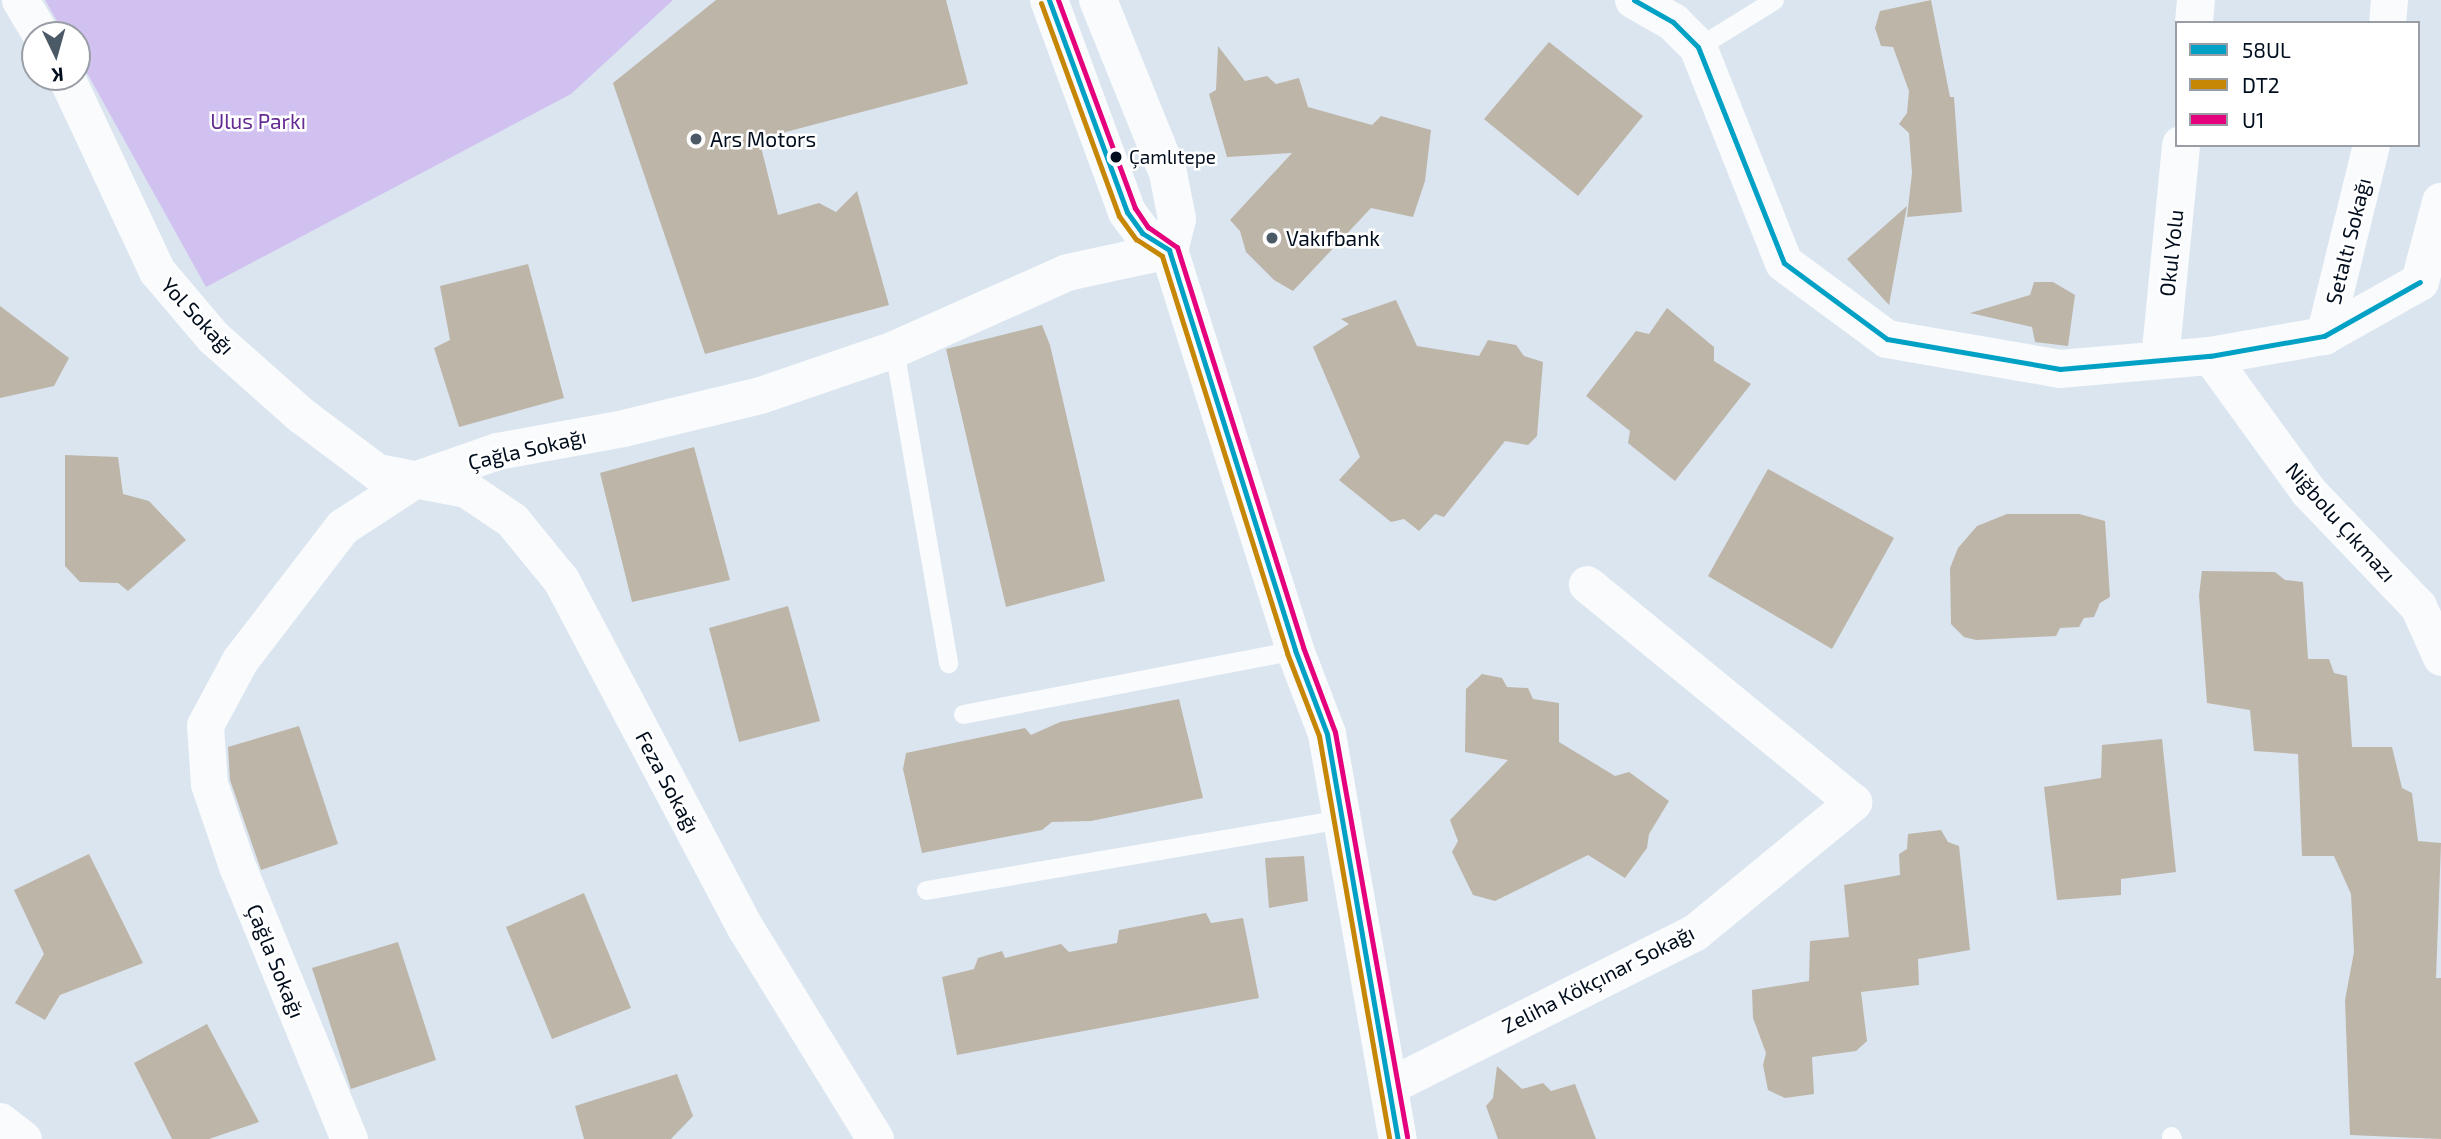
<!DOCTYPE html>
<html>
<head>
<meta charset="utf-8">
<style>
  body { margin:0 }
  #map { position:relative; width:2441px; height:1139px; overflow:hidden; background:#dae5ef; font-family:"Exo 2",sans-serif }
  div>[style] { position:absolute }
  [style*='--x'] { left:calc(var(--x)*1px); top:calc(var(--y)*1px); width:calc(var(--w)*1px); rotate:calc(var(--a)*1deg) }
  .green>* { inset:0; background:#d1c1f1 }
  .building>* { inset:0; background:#beb5a9 }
  .service>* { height:19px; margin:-9.5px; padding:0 9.5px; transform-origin:9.5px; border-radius:9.5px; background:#f9fbfd }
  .minor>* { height:37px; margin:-18.5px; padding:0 18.5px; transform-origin:18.5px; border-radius:18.5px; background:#f9fbfd }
  .tertiary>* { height:38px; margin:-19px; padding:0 19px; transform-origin:19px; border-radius:19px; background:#f9fbfd }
  .secondary>* { height:38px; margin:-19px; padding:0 19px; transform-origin:19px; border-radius:19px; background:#f9fbfd }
  .bus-1>* { height:5px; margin:-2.5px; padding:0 2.5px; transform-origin:2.5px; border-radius:2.5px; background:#00a1c5 }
  .bus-2>* { height:5px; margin:-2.5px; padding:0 2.5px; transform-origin:2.5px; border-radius:2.5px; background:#c68706 }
  .bus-3>* { height:5px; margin:-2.5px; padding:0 2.5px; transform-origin:2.5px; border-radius:2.5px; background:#e5007d }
  .dots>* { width:19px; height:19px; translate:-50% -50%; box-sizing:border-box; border:4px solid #fff; border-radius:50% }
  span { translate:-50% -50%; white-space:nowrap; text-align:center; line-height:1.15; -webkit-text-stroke:5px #fff; paint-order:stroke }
  .bus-label { font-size:19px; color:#000d1d }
  .left { translate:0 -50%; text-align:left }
  .park-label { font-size:21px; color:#642b93 }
  .poi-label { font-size:21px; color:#000d1d }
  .street-label { font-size:21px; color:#000d1d }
  .legend { position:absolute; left:2175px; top:21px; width:245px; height:126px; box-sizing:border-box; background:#fff; border:2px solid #999ea5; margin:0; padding:9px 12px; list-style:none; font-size:21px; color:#000d1d }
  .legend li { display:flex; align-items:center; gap:14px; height:35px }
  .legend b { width:35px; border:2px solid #999ea5 }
  .north { position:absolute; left:21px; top:21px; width:70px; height:70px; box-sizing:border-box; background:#fff; border:2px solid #999ea5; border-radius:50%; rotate:175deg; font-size:19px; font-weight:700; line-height:28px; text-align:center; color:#000d1d }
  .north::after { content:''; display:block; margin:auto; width:24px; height:32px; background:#4c5966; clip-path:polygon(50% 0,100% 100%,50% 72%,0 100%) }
</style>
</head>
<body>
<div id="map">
  <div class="green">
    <div style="clip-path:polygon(45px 0,673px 0,571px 94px,206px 287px,77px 55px,77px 35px,65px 35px)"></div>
  </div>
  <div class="building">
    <div style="clip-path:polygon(716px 0,946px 0,968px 84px,759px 139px,778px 215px,819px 203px,836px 212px,857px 191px,889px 305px,705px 354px,613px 83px)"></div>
    <div style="clip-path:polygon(1931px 0,1950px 97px,1954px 97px,1962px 212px,1907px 217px,1912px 173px,1909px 133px,1899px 124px,1907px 113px,1909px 91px,1893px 47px,1881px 46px,1875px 28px,1880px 11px)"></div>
    <div style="clip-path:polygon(1549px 42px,1643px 116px,1578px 196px,1484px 119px)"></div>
    <div style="clip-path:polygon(1218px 46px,1245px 81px,1267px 76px,1276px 84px,1299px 78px,1308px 107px,1372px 125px,1381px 116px,1431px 130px,1425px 181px,1413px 217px,1371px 208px,1293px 291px,1274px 280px,1246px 252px,1240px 231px,1230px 220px,1292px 153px,1227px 157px,1209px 94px,1216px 90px)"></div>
    <div style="clip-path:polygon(1907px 206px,1889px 305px,1847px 259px)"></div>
    <div style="clip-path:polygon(528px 264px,564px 398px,459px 427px,434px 348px,450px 340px,440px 286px)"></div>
    <div style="clip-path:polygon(2034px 282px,2053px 282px,2075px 295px,2068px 346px,2035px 342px,2032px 327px,1970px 313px,2030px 295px)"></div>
    <div style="clip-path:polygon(1396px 300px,1417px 346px,1479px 356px,1488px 340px,1516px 345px,1524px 356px,1543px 362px,1537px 436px,1528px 445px,1505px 441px,1444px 517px,1435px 514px,1419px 531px,1404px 519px,1391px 522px,1339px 480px,1360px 457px,1313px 347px,1349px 324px,1341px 319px)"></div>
    <div style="clip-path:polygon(0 306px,69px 358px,54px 386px,0 398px)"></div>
    <div style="clip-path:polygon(1667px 308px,1714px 347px,1714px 361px,1751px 384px,1675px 481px,1628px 443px,1630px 431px,1586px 396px,1636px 331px,1649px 334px)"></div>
    <div style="clip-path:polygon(1042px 325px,1050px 345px,1105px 581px,1006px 607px,946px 349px)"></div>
    <div style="clip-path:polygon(694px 447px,730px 580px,632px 602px,600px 473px)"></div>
    <div style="clip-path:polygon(65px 455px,118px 457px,123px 494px,149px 501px,186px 540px,128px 591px,118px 583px,80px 582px,65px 566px)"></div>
    <div style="clip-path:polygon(1768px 469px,1894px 538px,1832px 649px,1708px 576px)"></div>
    <div style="clip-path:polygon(2007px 514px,2079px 514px,2105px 521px,2110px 597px,2100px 603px,2094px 617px,2084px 618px,2079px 627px,2060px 628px,2056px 636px,1976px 640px,1964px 637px,1951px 624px,1950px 568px,1958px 548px,1977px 526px)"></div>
    <div style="clip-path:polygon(2202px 571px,2275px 572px,2285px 580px,2303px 582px,2308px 659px,2329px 659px,2334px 673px,2347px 676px,2352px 747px,2392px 747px,2402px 788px,2412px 793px,2418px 841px,2441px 843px,2436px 978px,2441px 978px,2441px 1139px,2350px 1135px,2345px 1000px,2354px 952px,2351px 894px,2334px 856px,2302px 856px,2298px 754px,2254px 751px,2250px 710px,2207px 703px,2199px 595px)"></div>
    <div style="clip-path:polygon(788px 606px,820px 721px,739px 742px,709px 628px)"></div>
    <div style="clip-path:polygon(1482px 674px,1502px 678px,1507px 687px,1528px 688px,1533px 699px,1559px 703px,1559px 742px,1615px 776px,1629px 772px,1669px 801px,1649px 834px,1647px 848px,1625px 878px,1588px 855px,1495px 901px,1473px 895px,1452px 852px,1458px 841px,1450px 820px,1508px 760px,1465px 752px,1466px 689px)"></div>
    <div style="clip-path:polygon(1179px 699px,1203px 798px,1091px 821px,1052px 822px,1042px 830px,922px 853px,903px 769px,906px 753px,1025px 728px,1031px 735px,1060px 722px)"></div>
    <div style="clip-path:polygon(299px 726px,338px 844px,261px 870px,230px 780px,228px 747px)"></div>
    <div style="clip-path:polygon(2162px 739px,2176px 872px,2121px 879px,2121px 895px,2057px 900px,2044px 787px,2101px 778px,2102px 745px)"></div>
    <div style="clip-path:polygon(1941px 830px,1948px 842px,1959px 846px,1970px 950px,1918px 959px,1919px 985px,1861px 992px,1867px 1041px,1856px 1051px,1812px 1057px,1814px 1094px,1785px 1098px,1768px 1090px,1763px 1065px,1766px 1053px,1753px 1018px,1752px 990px,1809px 981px,1810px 941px,1849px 937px,1844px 885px,1900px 875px,1899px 854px,1907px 849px,1908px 834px)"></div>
    <div style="clip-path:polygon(89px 854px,143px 963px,60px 995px,45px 1020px,15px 1003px,44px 954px,14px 890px)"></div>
    <div style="clip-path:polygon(1304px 856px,1308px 901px,1269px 908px,1265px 858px)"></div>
    <div style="clip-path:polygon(584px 893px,631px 1008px,552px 1039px,506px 927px)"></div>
    <div style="clip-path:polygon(1206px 913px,1211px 923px,1243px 918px,1259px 998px,957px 1055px,942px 977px,974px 969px,978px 958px,1002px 951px,1005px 958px,1061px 944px,1069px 952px,1117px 943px,1119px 930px)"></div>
    <div style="clip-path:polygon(398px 942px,436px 1060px,351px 1089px,312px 968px)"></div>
    <div style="clip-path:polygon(207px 1024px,259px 1122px,209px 1139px,172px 1139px,134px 1063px)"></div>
    <div style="clip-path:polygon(1497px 1066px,1522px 1089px,1543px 1083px,1551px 1091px,1575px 1084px,1596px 1139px,1498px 1139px,1486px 1106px,1493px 1098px)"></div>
    <div style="clip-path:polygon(677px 1074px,693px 1116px,671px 1139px,584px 1139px,575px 1106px)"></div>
  </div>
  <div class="service">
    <div style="--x:1698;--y:47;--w:89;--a:-31.7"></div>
    <div style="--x:894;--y:349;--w:319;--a:80.2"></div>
    <div style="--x:963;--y:714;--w:338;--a:-10.9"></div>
    <div style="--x:926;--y:890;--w:422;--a:-9.7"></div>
    <div style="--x:2171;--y:1136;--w:3;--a:72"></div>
  </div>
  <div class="minor">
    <div style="--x:20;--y:0;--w:41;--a:59"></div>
    <div style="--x:2387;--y:23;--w:23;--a:-85"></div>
    <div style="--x:66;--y:77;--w:214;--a:64.9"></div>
    <div style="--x:157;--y:271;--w:87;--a:49.7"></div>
    <div style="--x:213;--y:337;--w:118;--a:41.6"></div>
    <div style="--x:301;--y:415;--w:95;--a:36.9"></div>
    <div style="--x:377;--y:472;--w:91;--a:10.8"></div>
    <div style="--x:466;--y:489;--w:55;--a:34"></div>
    <div style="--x:512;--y:520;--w:77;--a:50.8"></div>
    <div style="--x:561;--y:580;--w:395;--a:62.1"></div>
    <div style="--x:746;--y:929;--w:246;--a:58.4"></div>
    <div style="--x:2324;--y:336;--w:197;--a:-76.2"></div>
    <div style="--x:2210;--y:356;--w:167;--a:54"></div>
    <div style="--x:2308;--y:491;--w:159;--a:46.3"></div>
    <div style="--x:2418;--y:606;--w:56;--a:65.7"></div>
    <div style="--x:1389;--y:1086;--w:343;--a:-26.7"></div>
    <div style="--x:1695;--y:932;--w:205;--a:-39.4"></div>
    <div style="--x:1853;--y:802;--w:344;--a:-140.7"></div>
    <div style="--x:0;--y:1121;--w:29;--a:38"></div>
    <div style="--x:349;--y:1139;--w:292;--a:-112.3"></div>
    <div style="--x:238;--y:869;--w:90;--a:-108.8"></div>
    <div style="--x:209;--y:784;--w:59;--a:-93.9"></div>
    <div style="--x:205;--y:725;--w:74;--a:-61.7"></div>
    <div style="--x:240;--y:660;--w:168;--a:-52.5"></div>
    <div style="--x:342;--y:527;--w:86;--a:-33.1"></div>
    <div style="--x:414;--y:480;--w:88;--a:-19.3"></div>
    <div style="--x:497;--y:451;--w:128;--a:-10.3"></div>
    <div style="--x:623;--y:428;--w:141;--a:-13.5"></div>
    <div style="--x:760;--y:395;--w:142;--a:-18.9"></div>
    <div style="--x:894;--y:349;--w:189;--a:-24"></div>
    <div style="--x:1067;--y:272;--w:104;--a:-12.2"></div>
  </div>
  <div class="tertiary">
    <div style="--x:1634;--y:0;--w:45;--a:29.4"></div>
    <div style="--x:1673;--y:22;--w:35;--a:45"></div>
    <div style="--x:1698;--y:47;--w:232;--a:68.3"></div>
    <div style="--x:1784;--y:263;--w:128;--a:36.4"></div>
    <div style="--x:1887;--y:339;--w:176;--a:9.8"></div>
    <div style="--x:2060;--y:369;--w:151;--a:-5"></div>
    <div style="--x:2210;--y:356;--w:116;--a:-10"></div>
    <div style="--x:2324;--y:336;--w:110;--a:-29.4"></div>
    <div style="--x:2420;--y:282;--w:83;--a:-75.3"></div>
    <div style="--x:2194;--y:23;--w:23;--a:-85"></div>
    <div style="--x:2160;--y:360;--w:216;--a:-84.4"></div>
  </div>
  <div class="secondary">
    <div style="--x:1049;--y:0;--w:226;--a:69.8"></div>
    <div style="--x:1127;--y:212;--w:26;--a:54"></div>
    <div style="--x:1142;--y:233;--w:32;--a:32"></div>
    <div style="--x:1098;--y:0;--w:187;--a:68"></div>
    <div style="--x:1168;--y:173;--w:47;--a:78.9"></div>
    <div style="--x:1177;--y:219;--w:32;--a:104"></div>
    <div style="--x:1169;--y:250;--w:419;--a:72.5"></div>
    <div style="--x:1295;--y:650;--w:90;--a:69.1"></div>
    <div style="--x:1327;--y:734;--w:411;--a:80.1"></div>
  </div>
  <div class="bus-1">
    <div style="--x:1049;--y:0;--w:226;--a:69.8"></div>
    <div style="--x:1127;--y:212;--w:26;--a:54"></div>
    <div style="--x:1142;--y:233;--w:32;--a:32"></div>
    <div style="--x:1169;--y:250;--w:419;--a:72.5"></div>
    <div style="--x:1295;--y:650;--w:90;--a:69.1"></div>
    <div style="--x:1327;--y:734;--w:411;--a:80.1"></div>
    <div style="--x:1634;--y:0;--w:45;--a:29.4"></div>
    <div style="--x:1673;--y:22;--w:35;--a:45"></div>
    <div style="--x:1698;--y:47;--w:232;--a:68.3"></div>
    <div style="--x:1784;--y:263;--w:128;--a:36.4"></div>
    <div style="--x:1887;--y:339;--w:176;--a:9.8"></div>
    <div style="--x:2060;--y:369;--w:151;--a:-5"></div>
    <div style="--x:2210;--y:356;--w:116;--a:-10"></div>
    <div style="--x:2324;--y:336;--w:110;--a:-29.4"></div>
  </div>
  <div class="bus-2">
    <div style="--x:1041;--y:3;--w:227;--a:69.9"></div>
    <div style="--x:1119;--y:216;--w:29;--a:54"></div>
    <div style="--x:1136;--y:239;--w:31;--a:33"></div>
    <div style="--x:1162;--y:256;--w:416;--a:72.5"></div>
    <div style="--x:1287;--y:653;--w:89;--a:68.9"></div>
    <div style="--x:1319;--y:736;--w:409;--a:80.1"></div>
  </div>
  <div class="bus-3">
    <div style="--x:1058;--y:0;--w:222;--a:69.7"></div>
    <div style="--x:1135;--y:208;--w:23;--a:56"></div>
    <div style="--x:1148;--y:227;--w:35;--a:35"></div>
    <div style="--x:1177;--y:247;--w:419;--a:72.5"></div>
    <div style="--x:1303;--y:647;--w:91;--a:69.4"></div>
    <div style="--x:1335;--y:732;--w:411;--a:79.9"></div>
  </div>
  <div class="dots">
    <div style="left:696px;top:139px;background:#4c5966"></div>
    <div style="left:1116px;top:157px;background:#000d1d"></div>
    <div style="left:1272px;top:238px;background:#4c5966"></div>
  </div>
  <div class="bus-label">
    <span class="left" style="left:1129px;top:157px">Çamlıtepe</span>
  </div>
  <div class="park-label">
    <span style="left:258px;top:121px">Ulus Parkı</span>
  </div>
  <div class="poi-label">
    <span class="left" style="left:710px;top:139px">Ars Motors</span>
    <span class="left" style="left:1286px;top:238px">Vakıfbank</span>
  </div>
  <div class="street-label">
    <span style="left:2348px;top:241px;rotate:-76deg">Setaltı Sokağı</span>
    <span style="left:2171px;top:253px;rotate:-84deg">Okul Yolu</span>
    <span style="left:198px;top:316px;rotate:47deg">Yol Sokağı</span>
    <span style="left:527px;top:449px;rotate:-13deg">Çağla Sokağı</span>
    <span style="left:2341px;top:522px;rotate:48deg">Niğbolu Çıkmazı</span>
    <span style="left:668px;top:782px;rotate:62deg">Feza Sokağı</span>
    <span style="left:276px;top:961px;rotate:68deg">Çağla Sokağı</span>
    <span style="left:1598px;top:979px;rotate:-27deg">Zeliha Kökçınar Sokağı</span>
  </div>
  <ul class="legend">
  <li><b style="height:9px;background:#00a1c5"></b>58UL</li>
  <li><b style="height:9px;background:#c68706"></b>DT2</li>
  <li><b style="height:9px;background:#e5007d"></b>U1</li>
  </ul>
  <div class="north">K</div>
</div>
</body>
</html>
